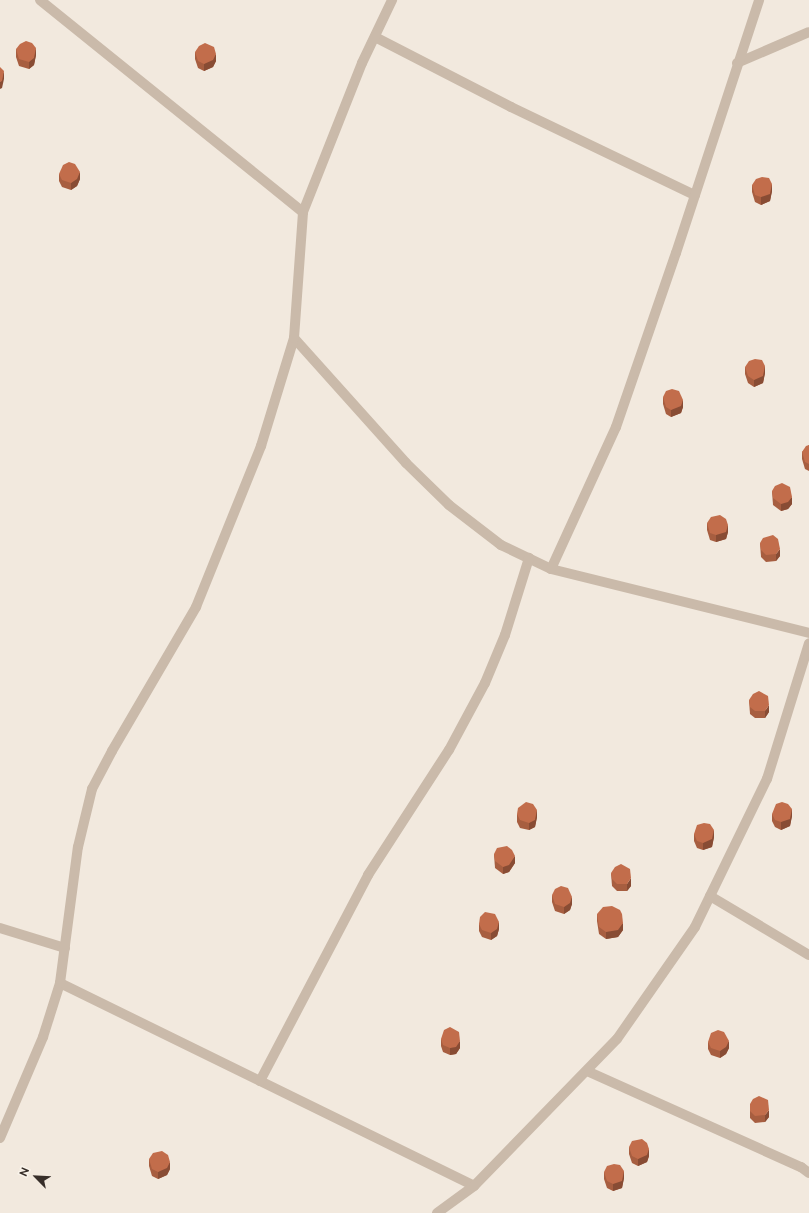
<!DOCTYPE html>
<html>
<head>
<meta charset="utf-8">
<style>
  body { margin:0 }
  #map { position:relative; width:809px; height:1213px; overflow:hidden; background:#f2e9de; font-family:Raleway,sans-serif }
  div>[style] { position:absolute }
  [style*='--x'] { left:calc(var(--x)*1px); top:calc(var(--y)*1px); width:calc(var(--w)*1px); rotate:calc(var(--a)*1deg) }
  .minor>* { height:10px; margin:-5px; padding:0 5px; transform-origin:5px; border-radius:5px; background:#cabaaa }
  .wall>* { inset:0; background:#a75e40 }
  .shaded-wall>* { inset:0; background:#884c34 }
  .building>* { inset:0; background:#c26d4b }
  span { translate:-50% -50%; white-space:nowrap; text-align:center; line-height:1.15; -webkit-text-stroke:3px #f9f3ea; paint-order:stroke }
  .north { position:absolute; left:16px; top:1157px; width:40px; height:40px; -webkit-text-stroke:3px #f9f3ea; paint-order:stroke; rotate:294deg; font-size:11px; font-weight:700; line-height:16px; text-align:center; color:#372e29 }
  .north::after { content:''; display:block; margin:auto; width:14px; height:18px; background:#372e29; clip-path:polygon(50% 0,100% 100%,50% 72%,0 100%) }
</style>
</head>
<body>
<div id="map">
  <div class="minor">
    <div style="--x:40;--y:0;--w:338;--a:38.9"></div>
    <div style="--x:375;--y:37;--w:153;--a:27.2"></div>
    <div style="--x:511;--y:107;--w:204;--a:25.6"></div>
    <div style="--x:737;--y:63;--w:78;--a:-23.3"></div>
    <div style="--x:294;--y:338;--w:168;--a:48.1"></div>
    <div style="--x:406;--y:463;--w:60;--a:44.3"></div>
    <div style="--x:449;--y:505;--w:66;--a:37.6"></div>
    <div style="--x:501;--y:545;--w:55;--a:25.6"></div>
    <div style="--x:551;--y:569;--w:266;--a:13.9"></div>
    <div style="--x:551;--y:569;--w:156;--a:-65.4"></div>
    <div style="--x:616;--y:427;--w:184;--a:-71"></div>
    <div style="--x:676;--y:253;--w:266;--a:-71.8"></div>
    <div style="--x:710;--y:896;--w:115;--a:30.8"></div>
    <div style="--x:0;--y:928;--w:68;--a:17.1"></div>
    <div style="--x:60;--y:983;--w:461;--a:26.1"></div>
    <div style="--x:587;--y:1071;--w:235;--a:24.2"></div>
    <div style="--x:801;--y:1167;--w:10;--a:37"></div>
    <div style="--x:260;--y:1081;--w:233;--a:-62.3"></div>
    <div style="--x:368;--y:875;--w:149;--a:-57.1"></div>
    <div style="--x:449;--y:750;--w:76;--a:-61.8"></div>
    <div style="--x:485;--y:683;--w:52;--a:-67.4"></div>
    <div style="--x:505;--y:635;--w:81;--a:-72.7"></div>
    <div style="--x:0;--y:1138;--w:110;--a:-66.9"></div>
    <div style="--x:43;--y:1037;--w:57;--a:-72.5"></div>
    <div style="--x:60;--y:983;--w:137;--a:-82.5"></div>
    <div style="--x:78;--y:847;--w:60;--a:-76.4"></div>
    <div style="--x:92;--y:789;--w:43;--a:-62.2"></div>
    <div style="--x:112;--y:751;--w:167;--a:-59.7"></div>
    <div style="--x:196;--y:607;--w:174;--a:-68"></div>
    <div style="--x:261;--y:446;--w:113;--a:-73"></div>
    <div style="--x:294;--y:338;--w:126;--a:-85.9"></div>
    <div style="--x:303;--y:212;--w:160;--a:-68.4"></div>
    <div style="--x:362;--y:63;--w:70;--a:-64.5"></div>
    <div style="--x:437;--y:1213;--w:46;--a:-36.1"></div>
    <div style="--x:474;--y:1186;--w:205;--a:-45.8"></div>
    <div style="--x:617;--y:1039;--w:136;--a:-55.1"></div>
    <div style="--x:695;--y:927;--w:165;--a:-64.1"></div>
    <div style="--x:767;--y:779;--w:142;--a:-72.8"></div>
  </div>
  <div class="wall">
    <div style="clip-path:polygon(16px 49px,36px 55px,34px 65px,29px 69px,19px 66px,16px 57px)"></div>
    <div style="clip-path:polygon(195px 52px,216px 61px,213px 67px,204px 71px,198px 68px,195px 59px)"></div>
    <div style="clip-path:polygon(59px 174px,80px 179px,77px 186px,71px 190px,62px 187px,59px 181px)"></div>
    <div style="clip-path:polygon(752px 185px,772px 191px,770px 201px,761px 205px,755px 202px,752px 192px)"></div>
    <div style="clip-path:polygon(745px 367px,765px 373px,763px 383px,754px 387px,748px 383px,745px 374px)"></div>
    <div style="clip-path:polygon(663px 397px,683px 407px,681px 413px,671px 417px,666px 414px,663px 404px)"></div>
    <div style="clip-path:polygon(809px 445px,809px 471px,805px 469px,802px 459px,802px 452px)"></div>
    <div style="clip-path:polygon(772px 491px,792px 504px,788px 509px,781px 511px,773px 505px)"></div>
    <div style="clip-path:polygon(707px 523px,728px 532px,726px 539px,716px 542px,710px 540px,707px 530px)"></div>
    <div style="clip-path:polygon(760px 543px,780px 556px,776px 561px,766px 562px,761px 557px)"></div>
    <div style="clip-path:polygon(749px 700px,769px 712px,765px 718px,755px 718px,750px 714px)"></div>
    <div style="clip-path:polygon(517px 814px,537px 817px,535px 827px,529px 830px,520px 828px,517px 822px)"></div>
    <div style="clip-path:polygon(772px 814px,792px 816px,790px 826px,781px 830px,775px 827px,772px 821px)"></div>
    <div style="clip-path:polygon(694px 834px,714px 837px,712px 847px,703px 850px,697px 848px,694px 841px)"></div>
    <div style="clip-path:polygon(494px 854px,515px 863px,509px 872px,503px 874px,495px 868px)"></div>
    <div style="clip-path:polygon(611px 873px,631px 886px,627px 891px,617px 891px,612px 886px)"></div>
    <div style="clip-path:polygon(552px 895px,572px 904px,570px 910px,564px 914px,555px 911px,552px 902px)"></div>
    <div style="clip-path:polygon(597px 914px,623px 930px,618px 937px,606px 939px,599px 934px,597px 921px)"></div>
    <div style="clip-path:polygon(479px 924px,499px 929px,497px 936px,491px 940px,482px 937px,479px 931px)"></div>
    <div style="clip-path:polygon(441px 1039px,460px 1048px,456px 1054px,450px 1055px,443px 1052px,441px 1046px)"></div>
    <div style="clip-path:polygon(708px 1042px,729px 1048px,726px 1054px,720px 1058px,711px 1055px,708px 1049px)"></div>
    <div style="clip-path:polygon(750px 1104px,769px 1117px,765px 1122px,755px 1123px,750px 1118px)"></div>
    <div style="clip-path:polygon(629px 1147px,649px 1156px,647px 1162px,638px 1166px,632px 1163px,629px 1154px)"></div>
    <div style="clip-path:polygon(149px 1159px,170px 1169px,167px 1175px,158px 1179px,152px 1176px,149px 1166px)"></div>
    <div style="clip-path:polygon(604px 1172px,624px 1178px,622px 1188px,613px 1191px,607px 1188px,604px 1179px)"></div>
  </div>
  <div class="shaded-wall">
    <div style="clip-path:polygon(36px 48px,36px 55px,34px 65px,29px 69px,29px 62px)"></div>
    <div style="clip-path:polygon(216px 54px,216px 61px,213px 67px,204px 71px,204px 64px)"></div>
    <div style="clip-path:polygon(4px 71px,4px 79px,2px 88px,0 89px,0 82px)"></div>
    <div style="clip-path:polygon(80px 172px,80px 179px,77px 186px,71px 190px,71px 183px)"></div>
    <div style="clip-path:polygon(772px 184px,772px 191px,770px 201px,761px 205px,761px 197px)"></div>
    <div style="clip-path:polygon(765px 366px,765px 373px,763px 383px,754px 387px,754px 380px)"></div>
    <div style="clip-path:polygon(683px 400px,683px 407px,681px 413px,671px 417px,671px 410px)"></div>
    <div style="clip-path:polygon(792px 497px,792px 504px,788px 509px,781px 511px,781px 504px)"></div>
    <div style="clip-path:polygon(728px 525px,728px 532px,726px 539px,716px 542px,716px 535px)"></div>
    <div style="clip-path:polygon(780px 549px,780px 556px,776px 561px,776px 554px)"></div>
    <div style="clip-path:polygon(769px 705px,769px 712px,765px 718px,765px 711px)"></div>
    <div style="clip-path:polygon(792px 809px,792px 816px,790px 826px,781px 830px,781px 822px)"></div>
    <div style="clip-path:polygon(537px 810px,537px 817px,535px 827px,529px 830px,529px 823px)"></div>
    <div style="clip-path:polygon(714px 830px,714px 837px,712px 847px,703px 850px,703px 843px)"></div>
    <div style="clip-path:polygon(515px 856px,515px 863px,509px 872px,503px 874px,503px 867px)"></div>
    <div style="clip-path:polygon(631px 878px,631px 886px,627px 891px,627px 884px)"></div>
    <div style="clip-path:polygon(572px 897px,572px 904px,570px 910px,564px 914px,564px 907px)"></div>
    <div style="clip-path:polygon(499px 922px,499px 929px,497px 936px,491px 940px,491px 933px)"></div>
    <div style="clip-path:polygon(623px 923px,623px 930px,618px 937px,606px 939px,606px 932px)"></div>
    <div style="clip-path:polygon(460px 1041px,460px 1048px,456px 1054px,450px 1055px,450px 1048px)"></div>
    <div style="clip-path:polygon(729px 1041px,729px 1048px,726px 1054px,720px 1058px,720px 1051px)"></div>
    <div style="clip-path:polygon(769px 1110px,769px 1117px,765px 1122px,765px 1115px)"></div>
    <div style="clip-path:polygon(649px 1149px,649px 1156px,647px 1162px,638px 1166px,638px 1159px)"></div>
    <div style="clip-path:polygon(170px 1162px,170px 1169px,167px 1175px,158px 1179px,158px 1172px)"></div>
    <div style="clip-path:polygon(624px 1171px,624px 1178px,622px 1188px,613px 1191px,613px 1184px)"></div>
  </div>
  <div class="building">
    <div style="clip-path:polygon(26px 41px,32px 43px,36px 48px,34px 58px,29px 62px,19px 59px,16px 49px,20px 44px)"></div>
    <div style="clip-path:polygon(205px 43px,214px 47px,216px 54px,213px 60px,204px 64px,198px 61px,195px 52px,199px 46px)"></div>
    <div style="clip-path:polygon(0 67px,4px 71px,2px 81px,0 82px)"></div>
    <div style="clip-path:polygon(69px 162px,75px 164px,80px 172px,77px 179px,71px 183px,62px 180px,59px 174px,63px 165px)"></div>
    <div style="clip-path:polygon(762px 177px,769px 178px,772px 184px,770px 194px,761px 197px,755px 195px,752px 185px,756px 179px)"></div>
    <div style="clip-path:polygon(755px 359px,762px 360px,765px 366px,763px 376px,754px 380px,748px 376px,745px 367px,749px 361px)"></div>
    <div style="clip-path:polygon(672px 389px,679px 391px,683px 400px,681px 406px,671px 410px,666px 407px,663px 397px,666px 391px)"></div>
    <div style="clip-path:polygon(809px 445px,809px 464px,805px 462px,802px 452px,806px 446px)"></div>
    <div style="clip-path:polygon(782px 483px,790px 487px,792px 497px,788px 502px,781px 504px,773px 498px,772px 491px,775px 486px)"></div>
    <div style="clip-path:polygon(720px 515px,726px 519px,728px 525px,726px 532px,716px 535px,710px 533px,707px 523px,711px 517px)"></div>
    <div style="clip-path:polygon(773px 535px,778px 539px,780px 549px,776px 554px,766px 555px,761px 550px,760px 543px,763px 538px)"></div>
    <div style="clip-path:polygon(759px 691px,768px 696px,769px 705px,765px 711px,755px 711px,750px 707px,749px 700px,753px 694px)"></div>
    <div style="clip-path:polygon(526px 802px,533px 804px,537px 810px,535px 820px,529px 823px,520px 820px,517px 814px,518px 808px)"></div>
    <div style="clip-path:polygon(782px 802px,788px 804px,792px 809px,790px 819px,781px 822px,775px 820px,772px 814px,776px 804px)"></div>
    <div style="clip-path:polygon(704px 823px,710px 824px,714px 830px,712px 839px,703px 843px,697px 841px,694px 834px,697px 825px)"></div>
    <div style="clip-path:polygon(507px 846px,512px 850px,515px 856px,509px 865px,503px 867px,495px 861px,494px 854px,497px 848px)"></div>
    <div style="clip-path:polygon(621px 864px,630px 869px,631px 878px,627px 884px,617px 884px,612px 879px,611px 873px,615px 867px)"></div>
    <div style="clip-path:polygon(561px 886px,568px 888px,572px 897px,570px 903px,564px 907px,555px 904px,552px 895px,555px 889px)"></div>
    <div style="clip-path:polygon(612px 906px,620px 910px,622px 914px,623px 923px,618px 930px,606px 932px,599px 927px,597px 914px,603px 907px)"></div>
    <div style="clip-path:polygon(485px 912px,495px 914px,499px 922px,497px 929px,491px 933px,482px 930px,479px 924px,480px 917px)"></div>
    <div style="clip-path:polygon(450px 1027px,459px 1032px,460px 1041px,456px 1047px,450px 1048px,443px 1045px,441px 1039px,444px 1030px)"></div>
    <div style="clip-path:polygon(718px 1030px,724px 1032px,729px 1041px,726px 1047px,720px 1051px,711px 1048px,708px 1042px,711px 1033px)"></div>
    <div style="clip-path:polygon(759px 1096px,768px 1100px,769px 1110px,765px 1115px,755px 1116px,750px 1111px,750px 1104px,753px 1099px)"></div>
    <div style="clip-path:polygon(642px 1139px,647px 1143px,649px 1149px,647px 1155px,638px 1159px,632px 1156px,629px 1147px,632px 1141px)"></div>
    <div style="clip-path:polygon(162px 1151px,168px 1155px,170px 1162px,167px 1168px,158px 1172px,152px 1169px,149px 1159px,153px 1153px)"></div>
    <div style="clip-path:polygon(614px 1164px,620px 1165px,624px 1171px,622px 1181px,613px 1184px,607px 1181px,604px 1172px,607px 1166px)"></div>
  </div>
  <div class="north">N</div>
</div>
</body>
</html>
